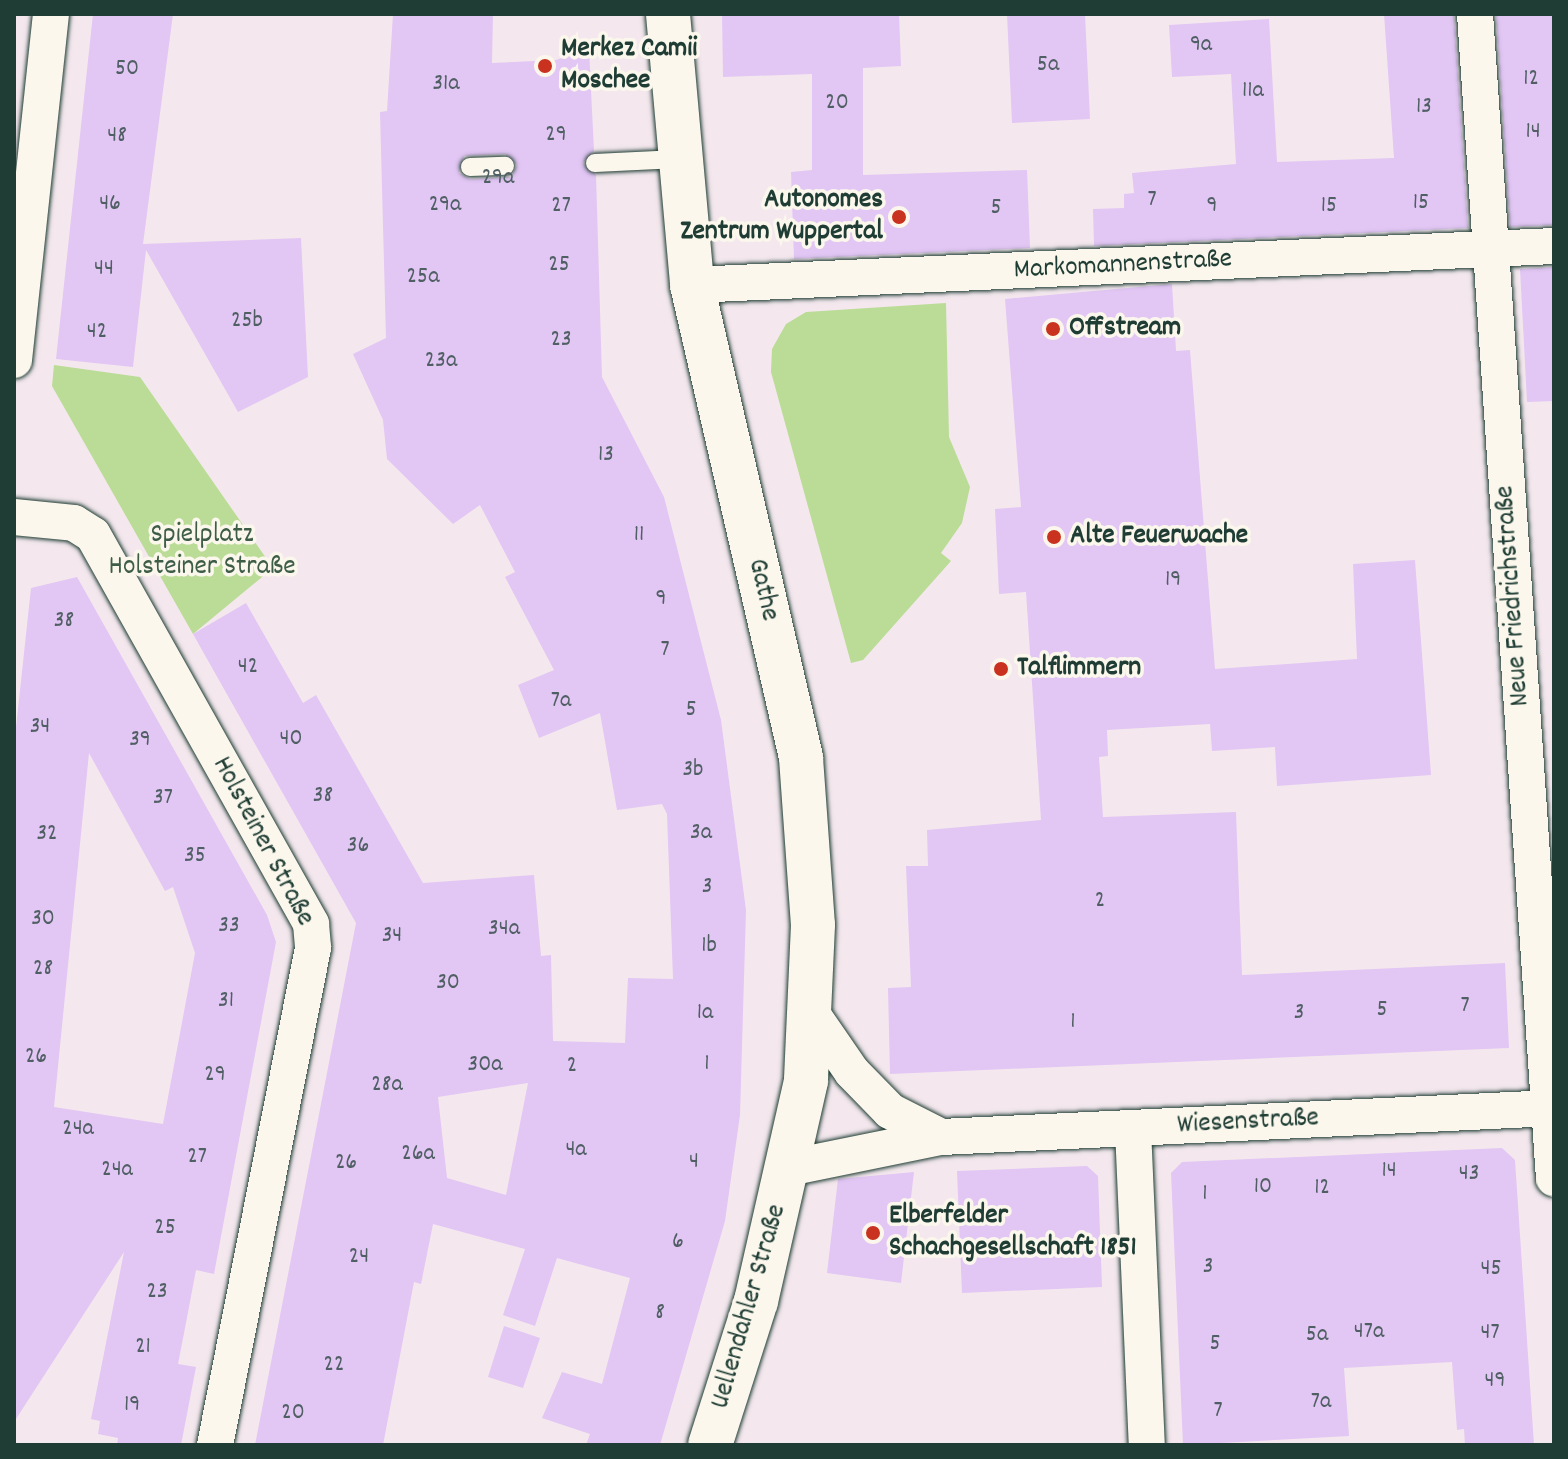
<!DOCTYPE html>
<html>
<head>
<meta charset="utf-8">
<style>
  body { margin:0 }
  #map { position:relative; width:1568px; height:1459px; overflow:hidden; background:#f4e8ee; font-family:Dekko,sans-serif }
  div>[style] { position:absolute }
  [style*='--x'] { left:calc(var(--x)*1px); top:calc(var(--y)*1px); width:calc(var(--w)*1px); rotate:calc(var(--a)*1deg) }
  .green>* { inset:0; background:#badc96 }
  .building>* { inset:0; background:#e2c6f4 }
  .roads { filter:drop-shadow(0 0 2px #1f3d34) drop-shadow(0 0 2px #1f3d34) }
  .service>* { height:18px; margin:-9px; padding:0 9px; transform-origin:9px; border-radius:9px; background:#fbf7ec }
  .minor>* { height:36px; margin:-18px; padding:0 18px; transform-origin:18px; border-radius:18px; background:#fbf7ec }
  .secondary>* { height:44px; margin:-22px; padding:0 22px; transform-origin:22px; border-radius:22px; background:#fbf7ec }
  .dots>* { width:22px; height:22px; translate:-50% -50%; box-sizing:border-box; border:4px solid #fbf7ec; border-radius:50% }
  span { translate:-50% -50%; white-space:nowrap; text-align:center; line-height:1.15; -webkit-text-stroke:7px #fbf7ec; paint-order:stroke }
  .number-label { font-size:24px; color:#505f64 }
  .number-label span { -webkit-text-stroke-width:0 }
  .poi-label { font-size:28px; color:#1f3d34; font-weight:700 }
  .left { translate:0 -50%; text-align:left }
  .right { translate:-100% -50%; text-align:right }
  .street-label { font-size:28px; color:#1f3d34 }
  .park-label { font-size:28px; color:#3e5d48 }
  .frame { position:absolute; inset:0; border:16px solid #1f3d34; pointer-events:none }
</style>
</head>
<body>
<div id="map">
  <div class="green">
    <div style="clip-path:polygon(946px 303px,949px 437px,970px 487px,962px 523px,941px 553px,951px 561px,863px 660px,851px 663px,771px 372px,772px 349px,786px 324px,806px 312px)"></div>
    <div style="clip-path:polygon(54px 365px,140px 377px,273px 568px,193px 634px,52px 386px)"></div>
  </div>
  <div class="building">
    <div style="clip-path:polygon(93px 14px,173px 14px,143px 244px,301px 238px,308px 377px,238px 412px,146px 250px,133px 367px,56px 359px)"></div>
    <div style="clip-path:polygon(evenodd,393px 14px,493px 14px,492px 63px,556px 60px,589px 49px,594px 151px,583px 163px,596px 175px,602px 377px,664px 497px,721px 720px,746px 910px,740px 1115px,725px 1221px,660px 1445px,586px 1445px,590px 1434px,542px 1418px,562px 1372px,602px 1384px,630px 1278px,557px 1258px,535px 1326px,503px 1315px,525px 1249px,433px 1224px,421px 1284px,414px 1282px,383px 1445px,255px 1445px,356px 923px,193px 634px,246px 603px,303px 703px,316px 695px,423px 883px,534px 875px,541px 956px,551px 955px,553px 1041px,625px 1043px,628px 978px,673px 979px,667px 814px,662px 804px,617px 810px,600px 713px,539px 738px,518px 685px,554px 670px,505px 577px,515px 572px,480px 505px,453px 524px,387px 459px,383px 420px,353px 354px,386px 338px,380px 112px,387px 111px,393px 14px,505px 154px,517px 165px,511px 177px,470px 179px,459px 173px,464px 156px,505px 154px,393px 14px,528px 1083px,506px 1195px,447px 1178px,438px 1097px,528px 1083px)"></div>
    <div style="clip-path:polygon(722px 14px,899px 14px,901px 66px,863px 68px,863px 175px,1027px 170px,1030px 248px,794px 259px,791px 172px,812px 170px,812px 74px,723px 77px)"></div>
    <div style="clip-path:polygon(1007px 14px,1085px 14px,1090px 119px,1012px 123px)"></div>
    <div style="clip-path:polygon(1384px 14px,1454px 14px,1468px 228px,1094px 246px,1093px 209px,1124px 208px,1124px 194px,1134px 193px,1132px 173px,1236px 164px,1231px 74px,1172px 77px,1169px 25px,1269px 19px,1277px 162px,1394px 158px)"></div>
    <div style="clip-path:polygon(1496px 14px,1554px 14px,1554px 225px,1510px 227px)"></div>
    <div style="clip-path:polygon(1554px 267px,1554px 401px,1527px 402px,1520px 269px)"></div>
    <div style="clip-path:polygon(1172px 284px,1176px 351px,1190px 350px,1215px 669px,1357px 659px,1353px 564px,1415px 560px,1431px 775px,1277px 786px,1275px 747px,1212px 751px,1210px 724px,1107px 730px,1108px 756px,1099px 757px,1103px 817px,1236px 812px,1242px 975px,1505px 963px,1509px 1048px,890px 1074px,888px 988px,911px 987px,906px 866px,928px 866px,927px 830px,1041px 820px,1026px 592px,999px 594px,995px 509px,1021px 507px,1005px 299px)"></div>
    <div style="clip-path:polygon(evenodd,77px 577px,267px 915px,276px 942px,214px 1274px,196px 1270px,185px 1328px,178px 1364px,196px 1367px,181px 1445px,117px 1445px,118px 1438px,98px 1434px,100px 1421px,91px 1419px,124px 1252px,14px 1422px,14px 746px,31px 588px,77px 577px,89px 753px,165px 891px,173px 887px,195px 953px,163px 1124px,54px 1107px,89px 753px)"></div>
    <div style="clip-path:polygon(1502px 1148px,1515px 1160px,1534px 1445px,1465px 1445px,1464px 1429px,1457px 1430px,1452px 1362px,1344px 1368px,1349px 1436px,1183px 1445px,1171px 1173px,1182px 1162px)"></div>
    <div style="clip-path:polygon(1087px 1166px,1098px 1176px,1102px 1287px,962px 1293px,957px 1171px)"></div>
    <div style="clip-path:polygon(914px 1172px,901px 1283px,827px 1273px,838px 1179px)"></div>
    <div style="clip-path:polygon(504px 1326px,540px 1338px,523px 1388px,488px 1377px)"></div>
  </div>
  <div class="roads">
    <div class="service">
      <div style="--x:595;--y:163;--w:83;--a:-2.8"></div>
      <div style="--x:470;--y:167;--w:35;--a:-2"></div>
    </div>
    <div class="minor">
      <div style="--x:1475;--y:14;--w:1167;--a:86.12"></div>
      <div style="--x:692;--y:285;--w:863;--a:-2.59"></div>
      <div style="--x:14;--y:360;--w:348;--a:-83.9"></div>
      <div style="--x:14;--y:517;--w:60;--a:5.7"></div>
      <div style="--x:74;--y:523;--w:22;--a:32"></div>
      <div style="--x:93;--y:535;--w:446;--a:60.7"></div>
      <div style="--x:311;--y:924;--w:24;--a:85"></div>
      <div style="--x:313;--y:948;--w:507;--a:101.15"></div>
      <div style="--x:812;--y:1014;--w:70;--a:55.4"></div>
      <div style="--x:852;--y:1072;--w:54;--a:45.7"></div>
      <div style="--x:890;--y:1111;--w:57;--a:27"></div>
      <div style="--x:1133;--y:1129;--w:316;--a:87.5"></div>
      <div style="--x:788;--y:1168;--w:156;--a:-11.5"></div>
      <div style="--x:941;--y:1137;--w:614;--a:-2.71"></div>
    </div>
    <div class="secondary">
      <div style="--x:668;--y:14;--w:272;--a:84.9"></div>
      <div style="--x:692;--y:285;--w:485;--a:77"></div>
      <div style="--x:801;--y:758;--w:167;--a:85.9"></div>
      <div style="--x:813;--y:925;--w:156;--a:92.6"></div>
      <div style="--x:806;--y:1081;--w:226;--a:102.8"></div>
      <div style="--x:756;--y:1301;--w:151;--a:107.7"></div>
    </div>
  </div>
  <div class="dots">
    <div style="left:545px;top:66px;background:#c8321e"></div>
    <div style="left:899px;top:217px;background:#c8321e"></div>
    <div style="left:1053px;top:329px;background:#c8321e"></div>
    <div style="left:1054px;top:537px;background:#c8321e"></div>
    <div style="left:1001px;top:669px;background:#c8321e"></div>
    <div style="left:873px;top:1233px;background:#c8321e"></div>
  </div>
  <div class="number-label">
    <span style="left:1201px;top:46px">9a</span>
    <span style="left:1048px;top:66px">5a</span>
    <span style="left:127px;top:70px">50</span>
    <span style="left:1531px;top:80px">12</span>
    <span style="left:446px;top:85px">31a</span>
    <span style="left:1253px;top:92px">11a</span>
    <span style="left:837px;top:104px">20</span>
    <span style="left:1424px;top:108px">13</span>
    <span style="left:1533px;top:133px">14</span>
    <span style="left:556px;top:136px">29</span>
    <span style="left:117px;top:137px">48</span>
    <span style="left:498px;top:179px">29a</span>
    <span style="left:1152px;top:201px">7</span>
    <span style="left:1421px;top:204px">15</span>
    <span style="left:110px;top:205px">46</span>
    <span style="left:445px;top:206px">29a</span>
    <span style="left:561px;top:207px">27</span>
    <span style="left:1212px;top:207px">9</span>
    <span style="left:1329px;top:207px">15</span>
    <span style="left:996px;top:209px">5</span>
    <span style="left:559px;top:266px">25</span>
    <span style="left:104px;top:270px">44</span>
    <span style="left:423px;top:278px">25a</span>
    <span style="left:247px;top:322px">25b</span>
    <span style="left:97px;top:333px">42</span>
    <span style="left:561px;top:341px">23</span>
    <span style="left:441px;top:362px">23a</span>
    <span style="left:606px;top:456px">13</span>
    <span style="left:639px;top:536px">11</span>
    <span style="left:1173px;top:581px">19</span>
    <span style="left:661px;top:600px">9</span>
    <span style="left:64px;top:622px">38</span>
    <span style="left:665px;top:651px">7</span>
    <span style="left:248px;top:668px">42</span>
    <span style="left:561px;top:702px">7a</span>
    <span style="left:691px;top:711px">5</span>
    <span style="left:40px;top:728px">34</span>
    <span style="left:291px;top:740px">40</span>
    <span style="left:140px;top:741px">39</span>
    <span style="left:693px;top:771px">3b</span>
    <span style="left:323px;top:797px">38</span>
    <span style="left:163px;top:799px">37</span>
    <span style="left:701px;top:834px">3a</span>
    <span style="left:47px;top:835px">32</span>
    <span style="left:358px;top:847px">36</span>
    <span style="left:195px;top:857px">35</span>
    <span style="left:707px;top:888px">3</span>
    <span style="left:1100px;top:902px">2</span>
    <span style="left:43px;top:920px">30</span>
    <span style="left:229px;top:927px">33</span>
    <span style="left:504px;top:930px">34a</span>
    <span style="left:392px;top:937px">34</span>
    <span style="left:709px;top:947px">1b</span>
    <span style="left:43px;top:970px">28</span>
    <span style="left:448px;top:984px">30</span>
    <span style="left:226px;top:1002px">31</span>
    <span style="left:1465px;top:1007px">7</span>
    <span style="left:1382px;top:1011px">5</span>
    <span style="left:705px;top:1014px">1a</span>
    <span style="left:1299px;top:1014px">3</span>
    <span style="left:1073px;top:1023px">1</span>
    <span style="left:36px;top:1058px">26</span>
    <span style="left:707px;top:1065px">1</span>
    <span style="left:485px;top:1066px">30a</span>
    <span style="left:572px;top:1067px">2</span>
    <span style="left:215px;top:1076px">29</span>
    <span style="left:387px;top:1086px">28a</span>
    <span style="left:78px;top:1130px">24a</span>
    <span style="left:576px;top:1151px">4a</span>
    <span style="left:418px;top:1155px">26a</span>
    <span style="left:197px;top:1158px">27</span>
    <span style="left:694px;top:1163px">4</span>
    <span style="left:346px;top:1164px">26</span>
    <span style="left:117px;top:1171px">24a</span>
    <span style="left:1389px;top:1172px">14</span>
    <span style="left:1469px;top:1175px">43</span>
    <span style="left:1263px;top:1188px">10</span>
    <span style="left:1322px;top:1189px">12</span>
    <span style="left:1205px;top:1195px">1</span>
    <span style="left:165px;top:1229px">25</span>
    <span style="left:678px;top:1243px">6</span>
    <span style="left:359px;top:1258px">24</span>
    <span style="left:1208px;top:1268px">3</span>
    <span style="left:1491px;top:1270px">45</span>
    <span style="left:157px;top:1293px">23</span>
    <span style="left:660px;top:1314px">8</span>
    <span style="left:1369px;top:1333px">47a</span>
    <span style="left:1490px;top:1334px">47</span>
    <span style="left:1317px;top:1336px">5a</span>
    <span style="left:1215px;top:1345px">5</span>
    <span style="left:143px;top:1348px">21</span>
    <span style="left:334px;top:1366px">22</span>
    <span style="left:1495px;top:1382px">49</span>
    <span style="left:1321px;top:1403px">7a</span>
    <span style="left:132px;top:1406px">19</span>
    <span style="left:1218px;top:1412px">7</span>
    <span style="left:293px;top:1414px">20</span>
  </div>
  <div class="poi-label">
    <span class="left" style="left:561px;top:66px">Merkez Camii<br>Moschee</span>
    <span class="right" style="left:883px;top:217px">Autonomes<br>Zentrum Wuppertal</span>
    <span class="left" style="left:1069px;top:329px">Offstream</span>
    <span class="left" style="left:1070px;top:537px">Alte Feuerwache</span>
    <span class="left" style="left:1017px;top:669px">Talflimmern</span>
    <span class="left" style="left:889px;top:1233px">Elberfelder<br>Schachgesellschaft 1851</span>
  </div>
  <div class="street-label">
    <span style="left:1123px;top:266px;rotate:-3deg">Markomannenstraße</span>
    <span style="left:762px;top:590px;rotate:77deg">Gathe</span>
    <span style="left:1514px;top:596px;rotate:-94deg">Neue Friedrichstraße</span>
    <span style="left:262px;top:842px;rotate:62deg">Holsteiner Straße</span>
    <span style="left:1248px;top:1123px;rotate:-3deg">Wiesenstraße</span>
    <span style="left:750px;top:1307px;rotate:-74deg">Uellendahler Straße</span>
  </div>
  <div class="park-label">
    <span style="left:202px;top:552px">Spielplatz<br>Holsteiner Straße</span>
  </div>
  <div class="frame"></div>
</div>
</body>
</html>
